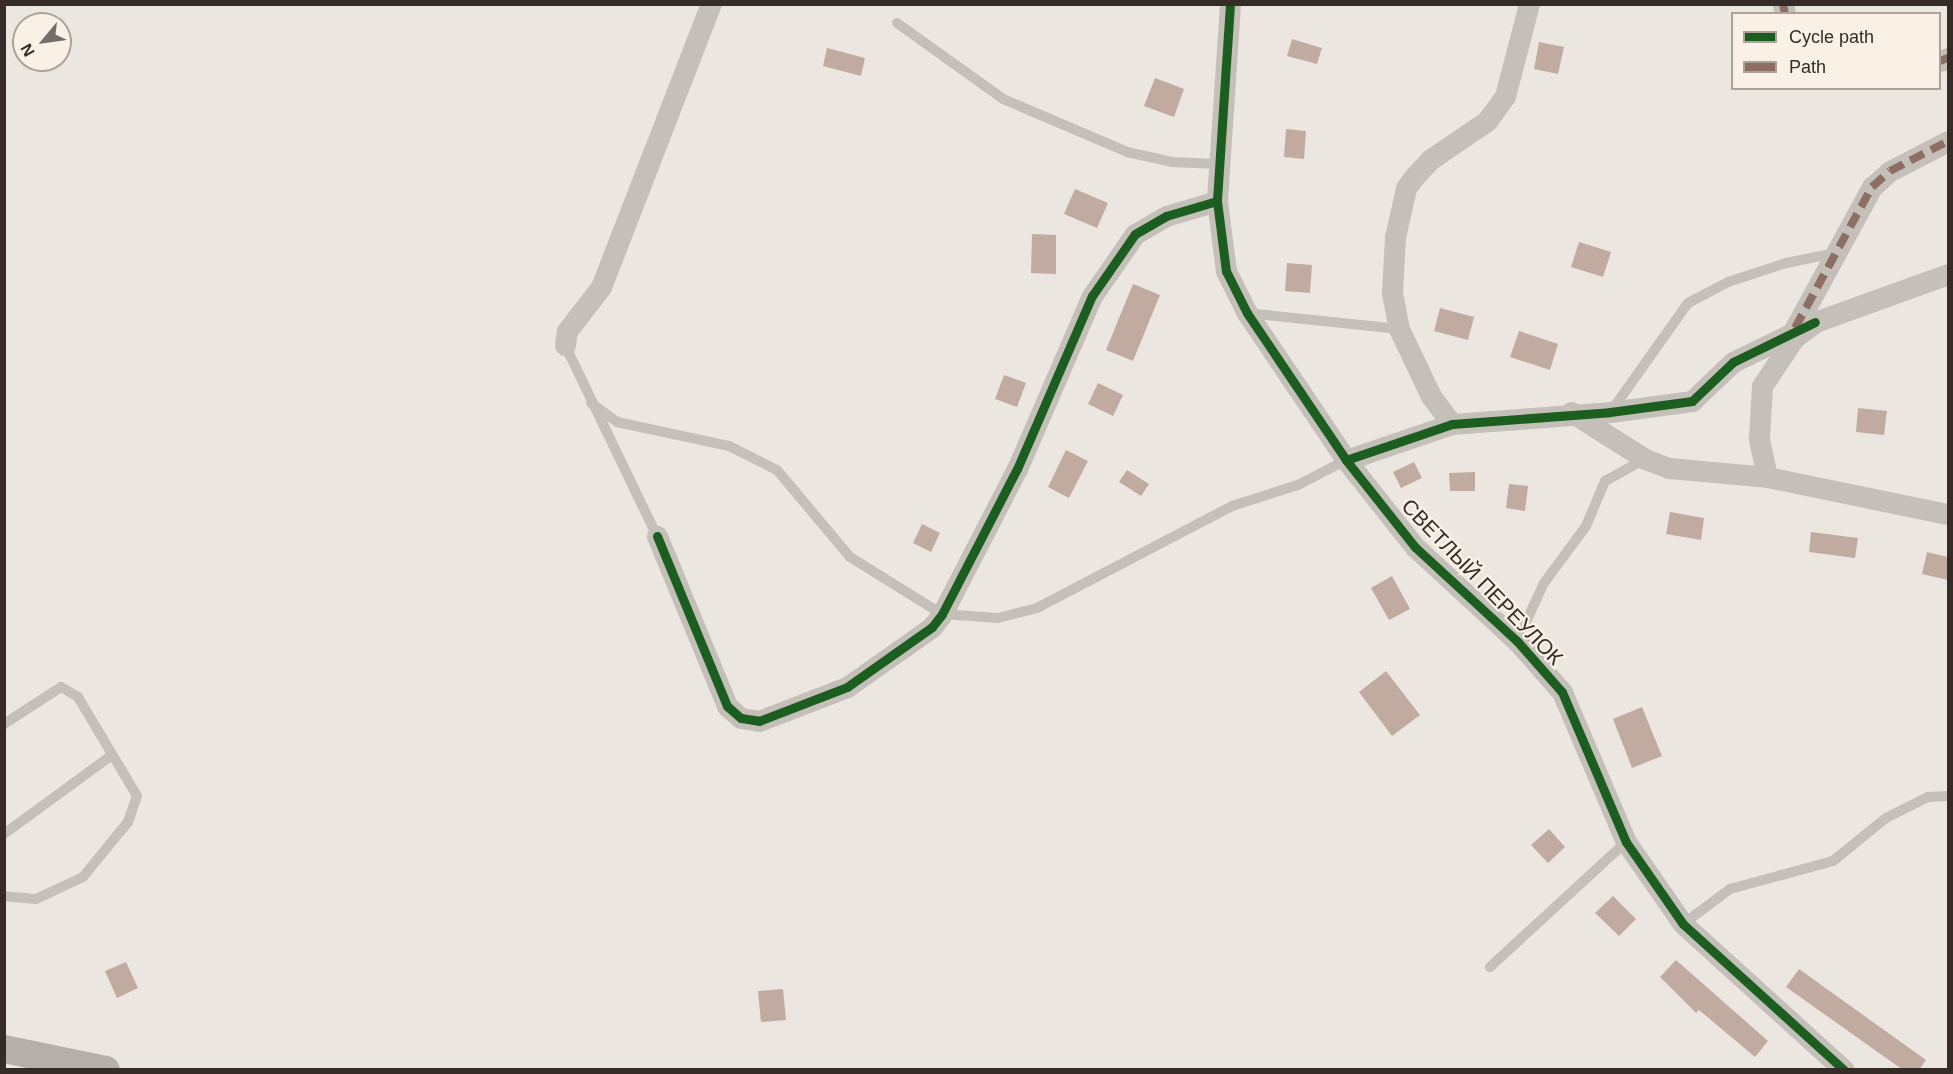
<!DOCTYPE html>
<html>
<head>
<meta charset="utf-8">
<style>
  body { margin:0 }
  #map { position:relative; width:1953px; height:1074px; overflow:hidden; background:#ece6e0; font-family:Arial,sans-serif }
  div>[style] { position:absolute }
  [style*='--x'] { left:calc(var(--x)*1px); top:calc(var(--y)*1px); width:calc(var(--w)*1px); rotate:calc(var(--a)*1deg) }
  .building>* { inset:0; background:#c1aba1 }
  .service>* { height:10px; margin:-5px; padding:0 5px; transform-origin:5px; border-radius:5px; background:#c5bfb9 }
  .minor>* { height:21px; margin:-10.5px; padding:0 10.5px; transform-origin:10.5px; border-radius:10.5px; background:#c5bfb9 }
  .secondary>* { height:28px; margin:-14px; padding:0 14px; transform-origin:14px; border-radius:14px; background:#b6afa9 }
  .quiet>* { height:8px; margin-top:-4px; transform-origin:0; background:repeating-linear-gradient(90deg,#8d6e63 0 15px,transparent 0 23px) }
  .cycleway>* { height:9px; margin:-4.5px; padding:0 4.5px; transform-origin:4.5px; border-radius:4.5px; background:#1b5e20 }
  span { translate:-50% -50%; white-space:nowrap; text-align:center; line-height:1.15; -webkit-text-stroke:4.5px #faf1e6; paint-order:stroke }
  .street-label { font-size:21px; color:#362c27 }
  .frame { position:absolute; inset:0; border:6px solid #362c27; pointer-events:none }
  .legend { position:absolute; left:1731px; top:12px; width:210px; height:78px; box-sizing:border-box; background:#faf1e6; border:2px solid #aca29a; margin:0; padding:8px 10px; list-style:none; font-size:18px; color:#362c27 }
  .legend li { display:flex; align-items:center; gap:12px; height:30px }
  .legend b { width:30px; border:2px solid #aca29a }
  .north { position:absolute; left:12px; top:12px; width:60px; height:60px; box-sizing:border-box; background:#faf1e6; border:2px solid #aca29a; border-radius:50%; rotate:241deg; font-size:16px; font-weight:700; line-height:24px; text-align:center; color:#362c27 }
  .north::after { content:''; display:block; margin:auto; width:21px; height:27px; background:#766d68; clip-path:polygon(50% 0,100% 100%,50% 72%,0 100%) }
</style>
</head>
<body>
<div id="map">
  <div class="building">
    <div style="clip-path:polygon(1292px 39px,1322px 48px,1317px 64px,1287px 56px)"></div>
    <div style="clip-path:polygon(1539px 42px,1564px 47px,1558px 74px,1534px 69px)"></div>
    <div style="clip-path:polygon(827px 48px,865px 58px,861px 76px,823px 66px)"></div>
    <div style="clip-path:polygon(1155px 78px,1184px 89px,1174px 117px,1144px 106px)"></div>
    <div style="clip-path:polygon(1286px 129px,1306px 131px,1304px 159px,1284px 157px)"></div>
    <div style="clip-path:polygon(1075px 189px,1108px 203px,1097px 228px,1064px 214px)"></div>
    <div style="clip-path:polygon(1032px 234px,1056px 235px,1056px 274px,1031px 273px)"></div>
    <div style="clip-path:polygon(1579px 242px,1611px 252px,1603px 277px,1571px 267px)"></div>
    <div style="clip-path:polygon(1287px 263px,1312px 265px,1310px 293px,1285px 291px)"></div>
    <div style="clip-path:polygon(1133px 284px,1160px 295px,1133px 361px,1106px 350px)"></div>
    <div style="clip-path:polygon(1440px 308px,1474px 317px,1468px 340px,1434px 331px)"></div>
    <div style="clip-path:polygon(1519px 331px,1558px 344px,1550px 370px,1510px 357px)"></div>
    <div style="clip-path:polygon(1004px 375px,1026px 383px,1017px 407px,995px 399px)"></div>
    <div style="clip-path:polygon(1098px 383px,1123px 395px,1113px 416px,1088px 404px)"></div>
    <div style="clip-path:polygon(1858px 408px,1887px 411px,1884px 435px,1856px 432px)"></div>
    <div style="clip-path:polygon(1066px 450px,1088px 461px,1069px 498px,1048px 487px)"></div>
    <div style="clip-path:polygon(1414px 462px,1422px 478px,1401px 488px,1393px 472px)"></div>
    <div style="clip-path:polygon(1127px 470px,1149px 484px,1141px 496px,1119px 482px)"></div>
    <div style="clip-path:polygon(1475px 472px,1475px 491px,1450px 491px,1449px 473px)"></div>
    <div style="clip-path:polygon(1509px 484px,1528px 486px,1525px 511px,1506px 508px)"></div>
    <div style="clip-path:polygon(1670px 512px,1704px 518px,1701px 540px,1666px 534px)"></div>
    <div style="clip-path:polygon(922px 524px,940px 533px,931px 552px,913px 543px)"></div>
    <div style="clip-path:polygon(1811px 532px,1858px 538px,1855px 558px,1809px 552px)"></div>
    <div style="clip-path:polygon(1927px 552px,1948px 557px,1948px 580px,1922px 574px)"></div>
    <div style="clip-path:polygon(1392px 576px,1410px 609px,1389px 620px,1371px 588px)"></div>
    <div style="clip-path:polygon(1386px 671px,1420px 715px,1392px 736px,1359px 692px)"></div>
    <div style="clip-path:polygon(1642px 707px,1662px 756px,1632px 768px,1613px 719px)"></div>
    <div style="clip-path:polygon(1549px 829px,1565px 847px,1548px 863px,1531px 845px)"></div>
    <div style="clip-path:polygon(1613px 896px,1636px 919px,1619px 936px,1595px 913px)"></div>
    <div style="clip-path:polygon(1676px 960px,1768px 1041px,1755px 1057px,1699px 1010px,1696px 1013px,1660px 977px)"></div>
    <div style="clip-path:polygon(126px 962px,138px 988px,117px 998px,105px 971px)"></div>
    <div style="clip-path:polygon(1799px 969px,1926px 1060px,1919px 1070px,1903px 1070px,1786px 987px)"></div>
    <div style="clip-path:polygon(783px 989px,786px 1020px,761px 1022px,758px 991px)"></div>
  </div>
  <div class="service">
    <div style="--x:897;--y:23;--w:130;--a:35.6"></div>
    <div style="--x:1003;--y:99;--w:135;--a:23.1"></div>
    <div style="--x:1127;--y:152;--w:46;--a:12.5"></div>
    <div style="--x:1172;--y:162;--w:45;--a:2.5"></div>
    <div style="--x:1247;--y:313;--w:153;--a:6"></div>
    <div style="--x:565;--y:345;--w:212;--a:64.3"></div>
    <div style="--x:591;--y:403;--w:32;--a:36"></div>
    <div style="--x:617;--y:422;--w:115;--a:12.1"></div>
    <div style="--x:729;--y:446;--w:54;--a:26.6"></div>
    <div style="--x:777;--y:470;--w:114;--a:50"></div>
    <div style="--x:850;--y:557;--w:108;--a:31.8"></div>
    <div style="--x:942;--y:614;--w:56;--a:4.1"></div>
    <div style="--x:998;--y:618;--w:40;--a:-14.4"></div>
    <div style="--x:1037;--y:608;--w:220;--a:-27.6"></div>
    <div style="--x:1232;--y:506;--w:69;--a:-17.7"></div>
    <div style="--x:1298;--y:485;--w:54;--a:-27.5"></div>
    <div style="--x:1612;--y:410;--w:131;--a:-54.6"></div>
    <div style="--x:1688;--y:303;--w:45;--a:-27.7"></div>
    <div style="--x:1728;--y:282;--w:61;--a:-18.1"></div>
    <div style="--x:1786;--y:263;--w:50;--a:-11.5"></div>
    <div style="--x:1517;--y:641;--w:64;--a:-65"></div>
    <div style="--x:1544;--y:583;--w:71;--a:-53.6"></div>
    <div style="--x:1586;--y:526;--w:49;--a:-67.1"></div>
    <div style="--x:1605;--y:481;--w:46;--a:-28.8"></div>
    <div style="--x:4;--y:724;--w:68;--a:-33"></div>
    <div style="--x:61;--y:687;--w:20;--a:30"></div>
    <div style="--x:78;--y:697;--w:115;--a:59.2"></div>
    <div style="--x:137;--y:796;--w:28;--a:109"></div>
    <div style="--x:128;--y:822;--w:71;--a:129.3"></div>
    <div style="--x:83;--y:877;--w:52;--a:154.9"></div>
    <div style="--x:36;--y:899;--w:32;--a:-175"></div>
    <div style="--x:4;--y:834;--w:134;--a:-36.2"></div>
    <div style="--x:1683;--y:924;--w:59;--a:-36.7"></div>
    <div style="--x:1730;--y:889;--w:107;--a:-15.2"></div>
    <div style="--x:1833;--y:861;--w:68;--a:-39.1"></div>
    <div style="--x:1886;--y:818;--w:47;--a:-26.6"></div>
    <div style="--x:1928;--y:797;--w:20;--a:-3"></div>
    <div style="--x:1490;--y:967;--w:185;--a:-42.6"></div>
  </div>
  <div class="minor">
    <div style="--x:1230;--y:4;--w:197;--a:93.8"></div>
    <div style="--x:1217;--y:201;--w:71;--a:82.7"></div>
    <div style="--x:1226;--y:271;--w:47;--a:63.4"></div>
    <div style="--x:1247;--y:313;--w:177;--a:56"></div>
    <div style="--x:1346;--y:460;--w:111;--a:51.6"></div>
    <div style="--x:1415;--y:547;--w:139;--a:42.7"></div>
    <div style="--x:1517;--y:641;--w:68;--a:48.6"></div>
    <div style="--x:1562;--y:692;--w:163;--a:66.9"></div>
    <div style="--x:1626;--y:842;--w:100;--a:55.2"></div>
    <div style="--x:1683;--y:924;--w:217;--a:42.2"></div>
    <div style="--x:1783;--y:4;--w:10;--a:79"></div>
    <div style="--x:1940;--y:61;--w:9;--a:-21"></div>
    <div style="--x:1795;--y:328;--w:161;--a:-61.4"></div>
    <div style="--x:1872;--y:187;--w:24;--a:-42"></div>
    <div style="--x:1890;--y:171;--w:65;--a:-27.3"></div>
    <div style="--x:565;--y:345;--w:14;--a:-82"></div>
    <div style="--x:567;--y:331;--w:56;--a:-52.3"></div>
    <div style="--x:601;--y:287;--w:304;--a:-68.8"></div>
    <div style="--x:1571;--y:412;--w:88;--a:32.4"></div>
    <div style="--x:1645;--y:459;--w:26;--a:21"></div>
    <div style="--x:1669;--y:468;--w:98;--a:5.2"></div>
    <div style="--x:1767;--y:477;--w:185;--a:11.6"></div>
    <div style="--x:1452;--y:424;--w:35;--a:-127"></div>
    <div style="--x:1431;--y:396;--w:74;--a:-115.5"></div>
    <div style="--x:1399;--y:329;--w:38;--a:-101"></div>
    <div style="--x:1392;--y:292;--w:55;--a:-86.9"></div>
    <div style="--x:1395;--y:237;--w:50;--a:-77.3"></div>
    <div style="--x:1406;--y:188;--w:14;--a:-54"></div>
    <div style="--x:1414;--y:177;--w:25;--a:-47"></div>
    <div style="--x:1431;--y:159;--w:68;--a:-34.2"></div>
    <div style="--x:1487;--y:121;--w:31;--a:-54"></div>
    <div style="--x:1505;--y:96;--w:95;--a:-75.4"></div>
    <div style="--x:1346;--y:460;--w:112;--a:-18.8"></div>
    <div style="--x:1452;--y:424;--w:158;--a:-4.3"></div>
    <div style="--x:1610;--y:412;--w:83;--a:-7.6"></div>
    <div style="--x:1692;--y:401;--w:57;--a:-43.6"></div>
    <div style="--x:1733;--y:362;--w:91;--a:-26"></div>
    <div style="--x:1767;--y:477;--w:40;--a:-102"></div>
    <div style="--x:1759;--y:438;--w:52;--a:-86.7"></div>
    <div style="--x:1762;--y:386;--w:58;--a:-56.3"></div>
    <div style="--x:1794;--y:338;--w:26;--a:-37"></div>
    <div style="--x:1815;--y:322;--w:141;--a:-19.8"></div>
    <div style="--x:657;--y:536;--w:184;--a:67.6"></div>
    <div style="--x:727;--y:706;--w:18;--a:41"></div>
    <div style="--x:741;--y:718;--w:18;--a:9"></div>
    <div style="--x:759;--y:721;--w:94;--a:-21.1"></div>
    <div style="--x:847;--y:687;--w:104;--a:-35.2"></div>
    <div style="--x:932;--y:627;--w:16;--a:-52"></div>
    <div style="--x:942;--y:614;--w:163;--a:-62.7"></div>
    <div style="--x:1017;--y:469;--w:189;--a:-66.6"></div>
    <div style="--x:1092;--y:296;--w:75;--a:-55.3"></div>
    <div style="--x:1135;--y:234;--w:36;--a:-30"></div>
    <div style="--x:1166;--y:216;--w:53;--a:-16.4"></div>
  </div>
  <div class="secondary">
    <div style="--x:4;--y:1049;--w:104;--a:11.6"></div>
  </div>
  <div class="quiet">
    <div style="--x:1783;--y:4;--w:10;--a:79"></div>
    <div style="--x:1940;--y:61;--w:9;--a:-21"></div>
    <div style="--x:1795;--y:328;--w:161;--a:-61.4"></div>
    <div style="--x:1872;--y:187;--w:24;--a:-42"></div>
    <div style="--x:1890;--y:171;--w:65;--a:-27.3"></div>
  </div>
  <div class="cycleway">
    <div style="--x:1230;--y:4;--w:197;--a:93.8"></div>
    <div style="--x:1217;--y:201;--w:71;--a:82.7"></div>
    <div style="--x:1226;--y:271;--w:47;--a:63.4"></div>
    <div style="--x:1247;--y:313;--w:177;--a:56"></div>
    <div style="--x:1346;--y:460;--w:111;--a:51.6"></div>
    <div style="--x:1415;--y:547;--w:139;--a:42.7"></div>
    <div style="--x:1517;--y:641;--w:68;--a:48.6"></div>
    <div style="--x:1562;--y:692;--w:163;--a:66.9"></div>
    <div style="--x:1626;--y:842;--w:100;--a:55.2"></div>
    <div style="--x:1683;--y:924;--w:217;--a:42.2"></div>
    <div style="--x:1346;--y:460;--w:112;--a:-18.8"></div>
    <div style="--x:1452;--y:424;--w:158;--a:-4.3"></div>
    <div style="--x:1610;--y:412;--w:83;--a:-7.6"></div>
    <div style="--x:1692;--y:401;--w:57;--a:-43.6"></div>
    <div style="--x:1733;--y:362;--w:91;--a:-26"></div>
    <div style="--x:657;--y:536;--w:184;--a:67.6"></div>
    <div style="--x:727;--y:706;--w:18;--a:41"></div>
    <div style="--x:741;--y:718;--w:18;--a:9"></div>
    <div style="--x:759;--y:721;--w:94;--a:-21.1"></div>
    <div style="--x:847;--y:687;--w:104;--a:-35.2"></div>
    <div style="--x:932;--y:627;--w:16;--a:-52"></div>
    <div style="--x:942;--y:614;--w:163;--a:-62.7"></div>
    <div style="--x:1017;--y:469;--w:189;--a:-66.6"></div>
    <div style="--x:1092;--y:296;--w:75;--a:-55.3"></div>
    <div style="--x:1135;--y:234;--w:36;--a:-30"></div>
    <div style="--x:1166;--y:216;--w:53;--a:-16.4"></div>
  </div>
  <div class="street-label">
    <span style="left:1482px;top:582px;rotate:46deg">СВЕТЛЫЙ ПЕРЕУЛОК</span>
  </div>
  <div class="frame"></div>
  <ul class="legend">
  <li><b style="height:8px;background:#1b5e20"></b>Cycle path</li>
  <li><b style="height:8px;background:#8d6e63"></b>Path</li>
  </ul>
  <div class="north">N</div>
</div>
</body>
</html>
